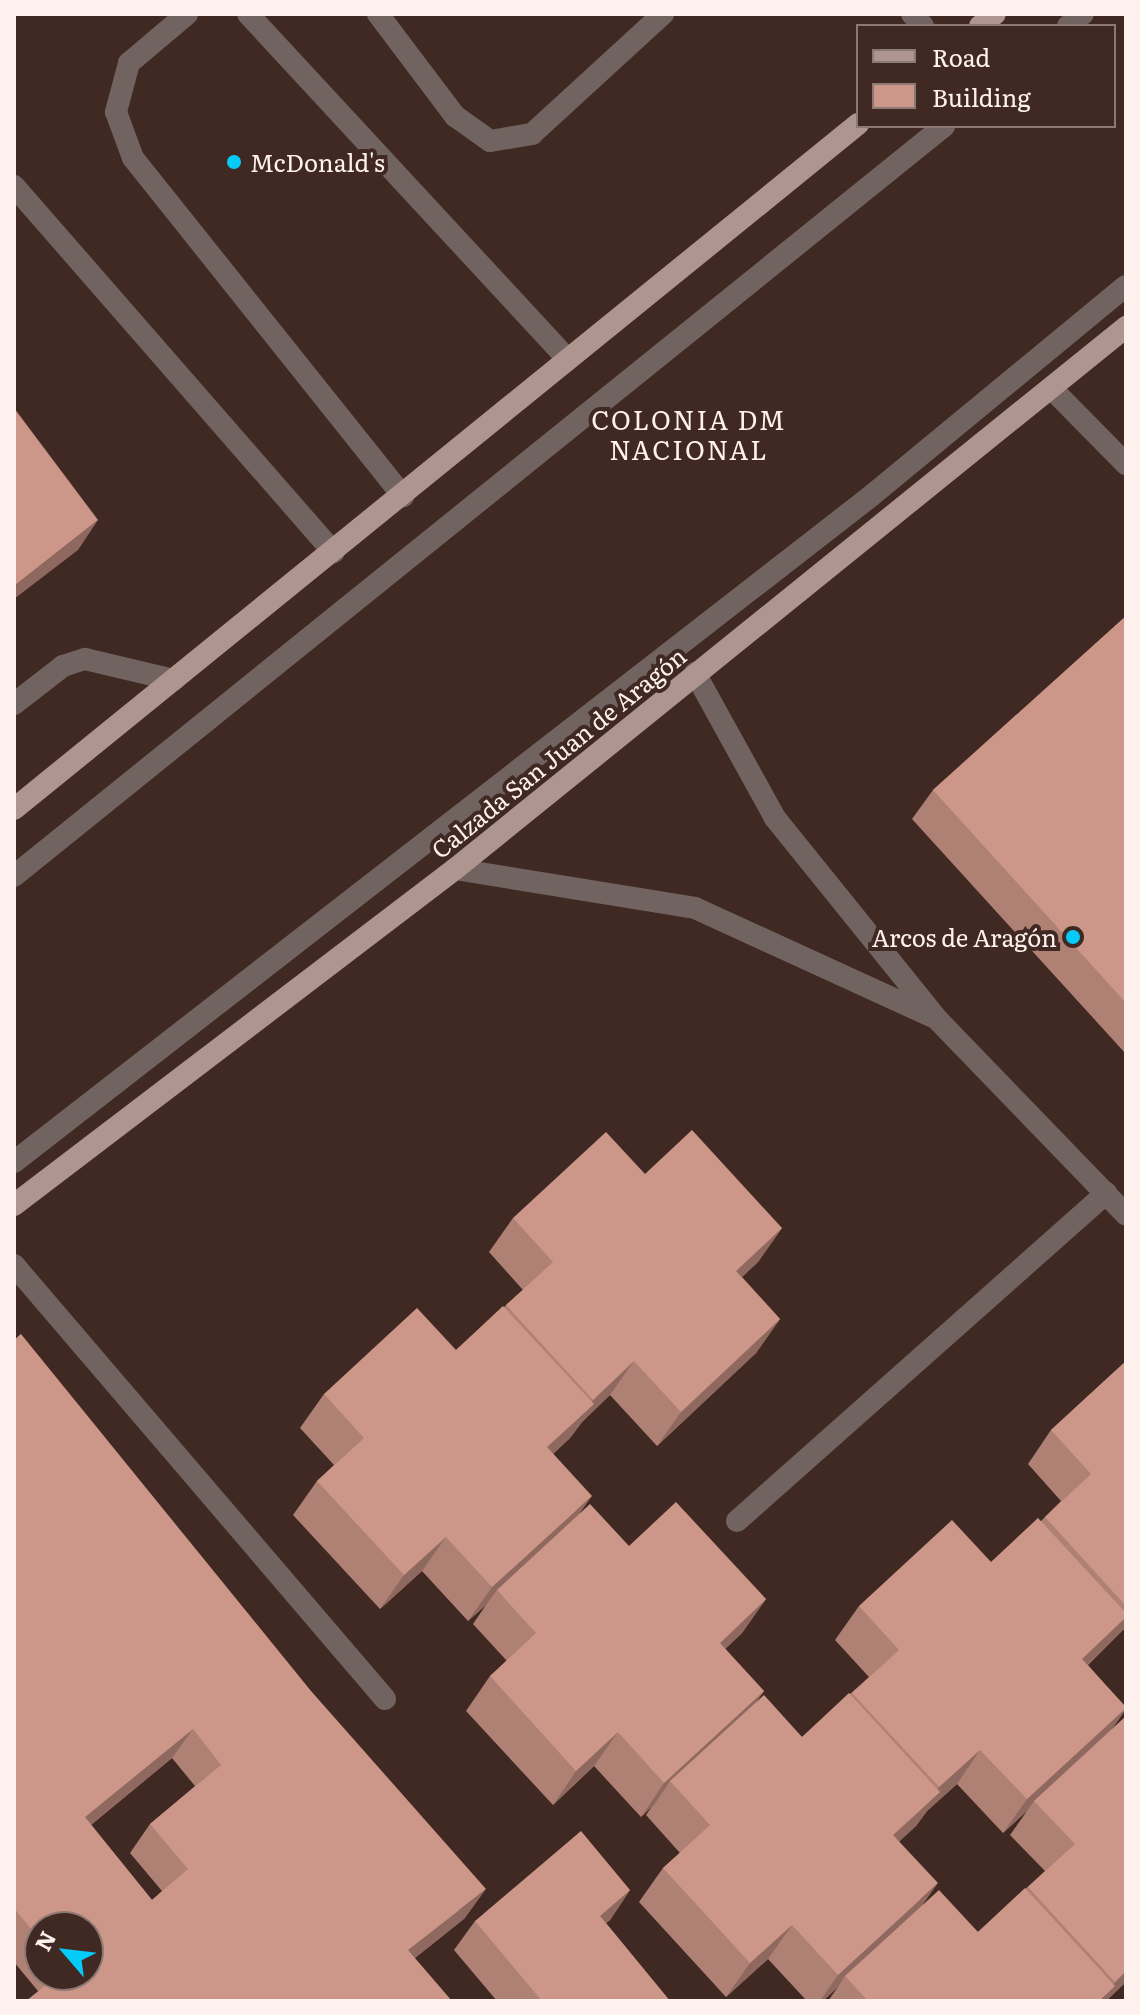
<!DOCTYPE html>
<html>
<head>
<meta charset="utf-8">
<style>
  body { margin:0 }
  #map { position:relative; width:1140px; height:2015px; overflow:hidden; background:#412923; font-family:Literata,serif }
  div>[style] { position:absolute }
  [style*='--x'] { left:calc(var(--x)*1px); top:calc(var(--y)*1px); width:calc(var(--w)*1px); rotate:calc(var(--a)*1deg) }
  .service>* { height:22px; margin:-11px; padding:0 11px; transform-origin:11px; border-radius:11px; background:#706360 }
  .minor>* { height:22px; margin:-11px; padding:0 11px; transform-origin:11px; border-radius:11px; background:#706360 }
  .primary>* { height:22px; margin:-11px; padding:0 11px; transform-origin:11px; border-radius:11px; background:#ae958f }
  .wall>* { inset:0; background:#af8175 }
  .shaded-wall>* { inset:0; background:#8f695f }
  .building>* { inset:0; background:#cc9688 }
  .dots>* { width:22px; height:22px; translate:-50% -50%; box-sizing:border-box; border:4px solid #412923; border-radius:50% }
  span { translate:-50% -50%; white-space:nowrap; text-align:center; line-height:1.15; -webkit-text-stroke:8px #412923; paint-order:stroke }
  .poi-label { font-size:24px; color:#fff2ee }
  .left { translate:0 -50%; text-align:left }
  .right { translate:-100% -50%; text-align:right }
  .street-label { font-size:24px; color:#fff2ee }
  .neighbourhood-label { font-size:26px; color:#fff2ee; letter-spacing:2px }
  .frame { position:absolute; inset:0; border:16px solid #fff2ee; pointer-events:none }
  .legend { position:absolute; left:856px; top:24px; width:260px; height:104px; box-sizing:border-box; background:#412923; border:2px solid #8d7974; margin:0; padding:10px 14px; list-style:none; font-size:24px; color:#fff2ee }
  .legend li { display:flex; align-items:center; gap:16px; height:40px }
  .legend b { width:40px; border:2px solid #8d7974 }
  .north { position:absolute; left:24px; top:1911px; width:80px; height:80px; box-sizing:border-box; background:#412923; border:2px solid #8d7974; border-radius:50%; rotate:298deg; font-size:22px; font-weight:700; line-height:32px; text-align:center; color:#fff2ee }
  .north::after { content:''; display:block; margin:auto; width:28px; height:36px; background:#05cbf9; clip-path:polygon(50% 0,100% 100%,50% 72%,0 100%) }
</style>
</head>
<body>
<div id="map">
  <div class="service">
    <div style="--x:187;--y:14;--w:76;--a:139.8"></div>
    <div style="--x:129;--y:63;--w:51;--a:104.9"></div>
    <div style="--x:116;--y:112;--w:49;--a:69.7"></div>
    <div style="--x:133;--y:158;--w:433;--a:51.4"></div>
    <div style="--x:248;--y:14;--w:470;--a:47.2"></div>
    <div style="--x:378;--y:14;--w:128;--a:53"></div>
    <div style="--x:455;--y:116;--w:43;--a:35.5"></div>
    <div style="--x:490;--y:141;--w:43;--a:-9.5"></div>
    <div style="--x:532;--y:134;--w:178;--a:-42.5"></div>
    <div style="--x:912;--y:14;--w:16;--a:47"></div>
    <div style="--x:1068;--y:26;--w:19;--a:-39"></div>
    <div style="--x:14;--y:186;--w:486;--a:48.9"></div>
    <div style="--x:14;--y:704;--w:62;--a:-37.8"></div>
    <div style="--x:63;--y:666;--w:23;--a:-18"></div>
    <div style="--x:85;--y:659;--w:91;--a:13.3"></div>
    <div style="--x:14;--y:876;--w:1195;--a:-38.88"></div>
    <div style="--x:14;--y:1162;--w:1085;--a:-37.85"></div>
    <div style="--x:871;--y:496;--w:330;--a:-39.5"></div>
    <div style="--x:14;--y:1265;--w:571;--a:49.47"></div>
    <div style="--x:737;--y:1521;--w:494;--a:-41.6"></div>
  </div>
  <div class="minor">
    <div style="--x:1051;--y:388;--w:107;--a:45.4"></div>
    <div style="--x:695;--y:673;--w:166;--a:61.1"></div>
    <div style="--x:775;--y:818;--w:258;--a:51.1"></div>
    <div style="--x:937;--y:1019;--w:272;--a:46"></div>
    <div style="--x:455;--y:869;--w:243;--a:9.2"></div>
    <div style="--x:695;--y:908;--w:262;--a:24.6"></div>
  </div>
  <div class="primary">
    <div style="--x:980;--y:26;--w:19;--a:-39"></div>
    <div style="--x:14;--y:809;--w:1087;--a:-39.06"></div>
    <div style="--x:14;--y:1205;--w:554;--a:-37.3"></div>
    <div style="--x:455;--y:869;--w:863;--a:-38.93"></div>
  </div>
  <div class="wall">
    <div style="clip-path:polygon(1126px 616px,1126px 1054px,912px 819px,933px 790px)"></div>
    <div style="clip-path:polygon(evenodd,645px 1174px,782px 1228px,758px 1262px,742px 1277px,780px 1319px,756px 1353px,657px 1446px,610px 1395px,582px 1422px,570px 1438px,553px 1454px,579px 1513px,629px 1546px,766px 1599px,742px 1633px,725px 1649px,764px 1691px,755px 1704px,802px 1737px,869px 1677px,835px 1640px,859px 1606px,991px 1562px,1041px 1521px,1061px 1501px,1028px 1464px,1051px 1430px,1126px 1361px,1126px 1627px,1088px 1665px,1126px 1709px,1112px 1729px,1126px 1982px,1106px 2001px,828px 2001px,838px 1987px,823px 2001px,807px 2001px,768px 1959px,726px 1997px,639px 1902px,663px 1868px,680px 1853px,646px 1815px,653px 1805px,641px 1817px,594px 1766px,553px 1805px,466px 1711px,490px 1676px,507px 1661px,473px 1624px,486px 1605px,468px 1621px,422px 1571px,380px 1609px,293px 1515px,317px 1481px,334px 1465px,300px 1428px,324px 1394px,456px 1350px,504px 1307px,523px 1290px,489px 1252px,513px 1218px,645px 1174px,957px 1784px,1003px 1833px,1027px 1811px,1010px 1835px,1045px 1871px,978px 1932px,923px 1905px,899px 1841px,916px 1826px,927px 1811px,957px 1784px)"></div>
    <div style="clip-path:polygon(evenodd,14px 1340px,465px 1918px,415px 1958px,38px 1991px,14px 1962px,14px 1340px,172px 1758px,195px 1786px,150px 1824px,130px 1853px,162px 1891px,152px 1900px,91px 1825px,172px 1758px,14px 1340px,40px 1927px,88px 1975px,40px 1975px,40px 1927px)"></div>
    <div style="clip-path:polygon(630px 1890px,610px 1920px,606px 1923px,670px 2001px,497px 2001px,454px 1950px,475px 1921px)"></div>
  </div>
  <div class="shaded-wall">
    <div style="clip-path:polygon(98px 520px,78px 550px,14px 599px,14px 586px)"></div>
    <div style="clip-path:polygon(782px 1228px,758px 1262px,712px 1305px,736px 1271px)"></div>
    <div style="clip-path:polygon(780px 1319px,756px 1353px,657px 1446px,681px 1412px)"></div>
    <div style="clip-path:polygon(634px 1361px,610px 1395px,582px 1422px,570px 1438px,524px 1481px,547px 1447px,582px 1415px,593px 1400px)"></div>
    <div style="clip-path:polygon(592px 1496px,568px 1530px,497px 1590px,486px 1605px,468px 1621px,492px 1587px)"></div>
    <div style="clip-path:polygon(446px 1537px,422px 1571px,380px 1609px,404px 1575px)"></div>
    <div style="clip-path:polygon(766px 1599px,742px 1633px,696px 1677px,720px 1643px)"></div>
    <div style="clip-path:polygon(1126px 1617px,1126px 1627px,1058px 1693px,1082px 1659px)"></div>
    <div style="clip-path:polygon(764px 1691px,740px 1725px,670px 1781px,654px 1805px,641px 1817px,664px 1783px)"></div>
    <div style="clip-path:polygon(1126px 1708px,1103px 1742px,1034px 1801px,1027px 1811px,1003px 1833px,1027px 1799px)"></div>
    <div style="clip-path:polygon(193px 1729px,172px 1758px,64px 1847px,85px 1817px)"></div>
    <div style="clip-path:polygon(618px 1732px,594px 1766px,553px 1805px,576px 1771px)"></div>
    <div style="clip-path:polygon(980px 1750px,957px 1784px,927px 1811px,916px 1826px,870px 1869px,893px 1835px,928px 1803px,939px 1787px)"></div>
    <div style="clip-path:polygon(938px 1883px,914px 1917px,845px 1976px,838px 1987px,823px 2001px,820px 2001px,838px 1975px)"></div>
    <div style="clip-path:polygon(486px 1889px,465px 1918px,388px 1979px,408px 1950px)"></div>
    <div style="clip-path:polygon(630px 1890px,610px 1920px,580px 1945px,600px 1916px)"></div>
    <div style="clip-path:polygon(792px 1925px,768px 1959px,726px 1997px,750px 1963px)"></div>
    <div style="clip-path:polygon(1126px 1971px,1126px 1982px,1106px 2001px,1099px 2001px,1105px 1995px,1115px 1982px)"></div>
  </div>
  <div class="building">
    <div style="clip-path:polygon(14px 408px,98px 520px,14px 586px)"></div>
    <div style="clip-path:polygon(1126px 616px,1126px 1003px,933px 790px)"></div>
    <div style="clip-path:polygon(692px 1130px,782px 1228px,736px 1271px,780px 1319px,681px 1412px,634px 1361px,593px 1400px,506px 1305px,553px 1262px,513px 1218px,606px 1132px,645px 1174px)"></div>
    <div style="clip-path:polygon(503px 1306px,594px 1404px,547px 1447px,592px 1496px,492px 1587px,446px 1537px,404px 1575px,317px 1481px,364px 1438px,324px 1394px,417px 1308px,456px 1350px)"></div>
    <div style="clip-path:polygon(evenodd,21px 1334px,311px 1691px,486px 1889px,408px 1950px,452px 2001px,26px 2001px,58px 1975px,88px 1975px,88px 1927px,40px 1927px,40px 1940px,14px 1908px,14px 1340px,21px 1334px,193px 1729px,221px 1765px,150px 1824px,188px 1869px,152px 1900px,85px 1817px,193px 1729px)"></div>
    <div style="clip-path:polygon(1126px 1361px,1126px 1606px,1045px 1517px,1091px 1474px,1051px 1430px)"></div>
    <div style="clip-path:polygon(676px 1502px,766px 1599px,720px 1643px,764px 1691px,664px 1783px,618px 1732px,576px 1771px,490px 1676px,536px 1633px,497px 1590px,590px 1504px,629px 1546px)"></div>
    <div style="clip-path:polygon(1038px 1518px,1126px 1613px,1126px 1617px,1082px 1659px,1126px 1707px,1126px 1708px,1027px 1799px,980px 1750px,939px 1787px,852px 1693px,899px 1650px,859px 1606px,952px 1520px,991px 1562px)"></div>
    <div style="clip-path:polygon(849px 1693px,940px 1792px,893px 1835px,938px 1883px,838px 1975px,792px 1925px,750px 1963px,663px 1868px,710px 1825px,670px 1781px,764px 1695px,802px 1737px)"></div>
    <div style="clip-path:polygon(1126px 1716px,1126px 1971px,1115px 1982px,1028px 1887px,1075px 1844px,1034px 1801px)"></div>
    <div style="clip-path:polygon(581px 1831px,630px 1890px,600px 1916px,670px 2001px,542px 2001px,475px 1921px)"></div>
    <div style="clip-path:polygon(1025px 1888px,1115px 1986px,1099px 2001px,868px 2001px,845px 1976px,939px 1890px,978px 1932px)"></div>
  </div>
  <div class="dots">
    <div style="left:234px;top:162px;background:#05cbf9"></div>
    <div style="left:1073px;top:937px;background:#05cbf9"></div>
  </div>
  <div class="poi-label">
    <span class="left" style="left:250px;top:162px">McDonald's</span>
    <span class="right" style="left:1057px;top:937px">Arcos de Aragón</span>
  </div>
  <div class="street-label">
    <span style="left:558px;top:752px;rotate:-39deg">Calzada San Juan de Aragón</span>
  </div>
  <div class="neighbourhood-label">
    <span style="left:689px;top:434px">COLONIA DM<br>NACIONAL</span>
  </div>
  <div class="frame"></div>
  <ul class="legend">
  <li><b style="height:10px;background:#ae958f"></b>Road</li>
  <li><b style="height:22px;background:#cc9688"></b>Building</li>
  </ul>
  <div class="north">N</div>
</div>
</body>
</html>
